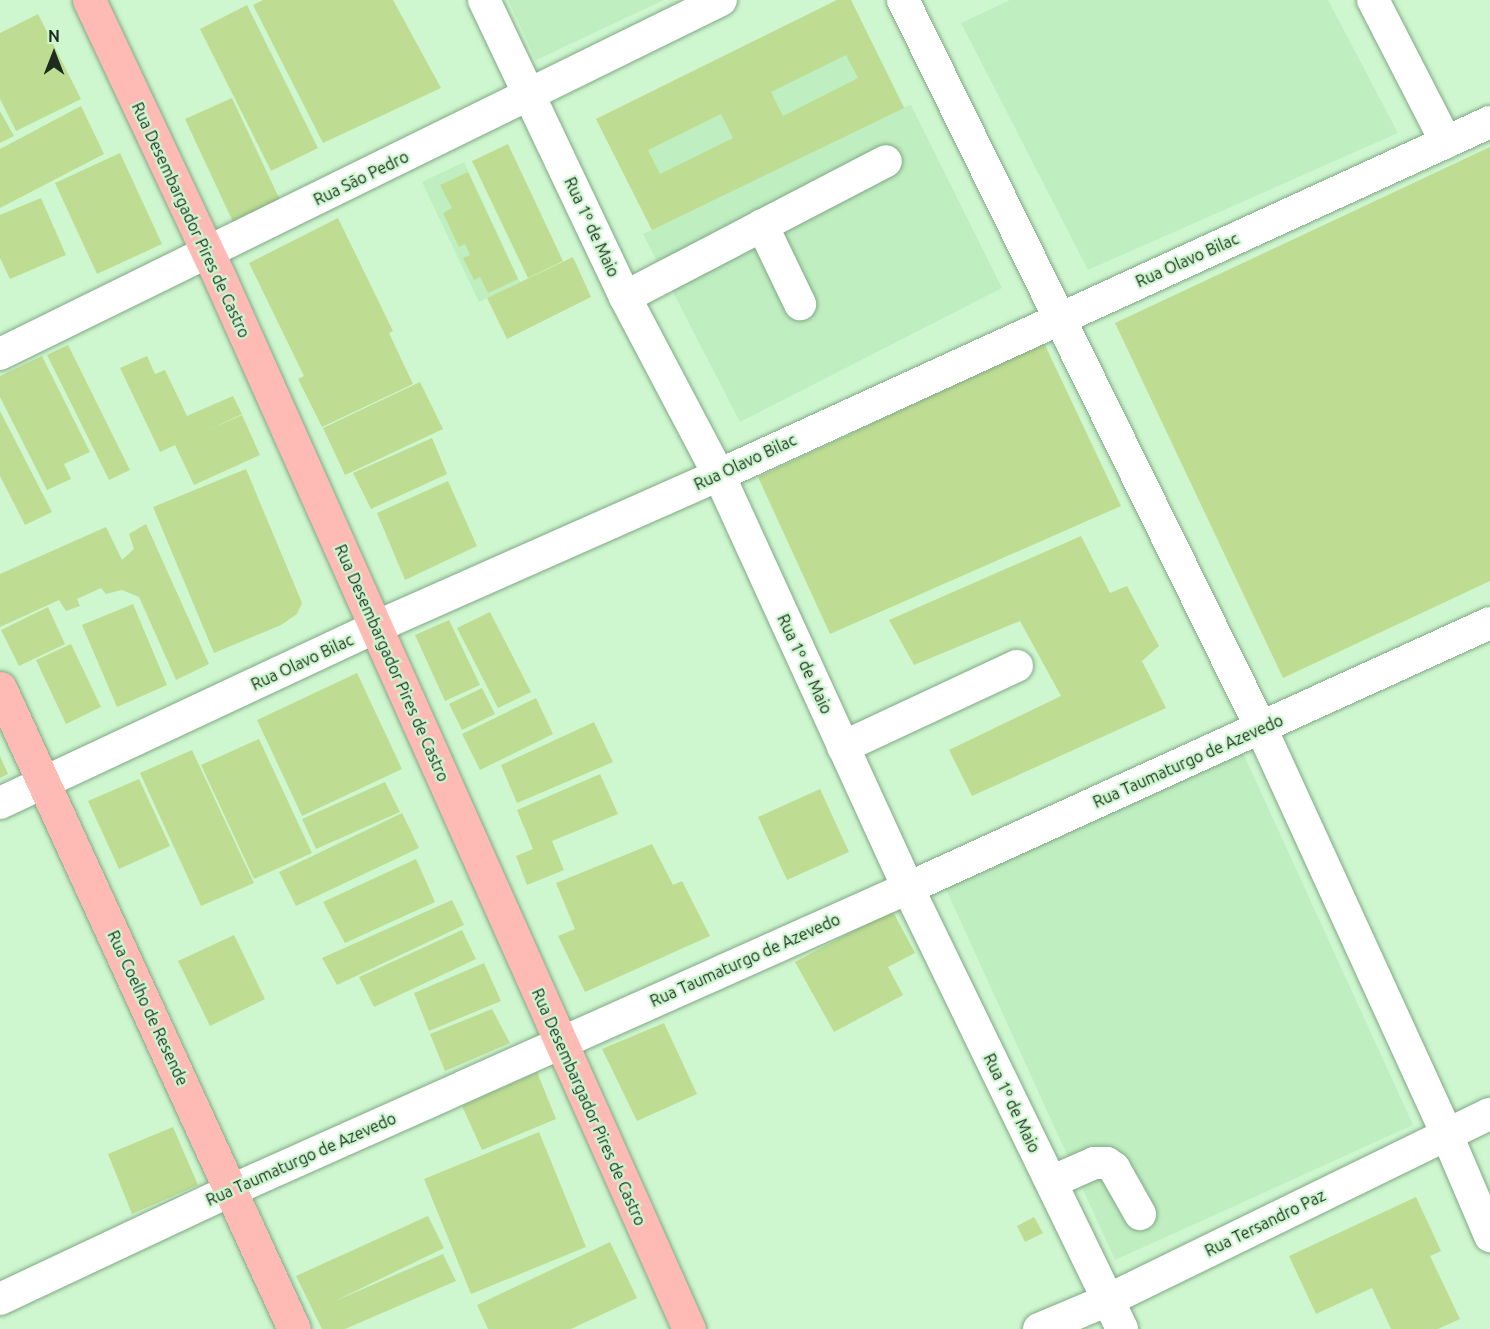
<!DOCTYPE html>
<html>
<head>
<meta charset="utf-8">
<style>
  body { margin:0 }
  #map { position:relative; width:1490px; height:1329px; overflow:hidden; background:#cef7d0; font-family:Ubuntu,sans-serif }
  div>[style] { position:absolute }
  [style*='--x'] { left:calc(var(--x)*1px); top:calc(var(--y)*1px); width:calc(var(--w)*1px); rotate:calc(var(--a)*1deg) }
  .built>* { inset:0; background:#bfeec1 }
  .building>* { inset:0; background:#bedd92 }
  .roads { filter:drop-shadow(0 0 2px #81a884) drop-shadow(0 0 2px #81a884) }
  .minor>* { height:32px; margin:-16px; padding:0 16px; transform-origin:16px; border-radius:16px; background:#fff }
  .major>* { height:33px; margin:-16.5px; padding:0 16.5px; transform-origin:16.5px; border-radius:16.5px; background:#febbb5 }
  span { translate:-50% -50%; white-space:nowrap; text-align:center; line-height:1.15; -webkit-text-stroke:4.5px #cef7d0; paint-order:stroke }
  .street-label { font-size:16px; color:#1d2c1e }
  .north { position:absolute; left:24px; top:24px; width:60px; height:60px; -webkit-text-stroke:4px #cef7d0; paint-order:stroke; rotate:0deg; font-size:16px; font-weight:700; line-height:24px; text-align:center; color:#1d2c1e }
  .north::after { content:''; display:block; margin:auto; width:21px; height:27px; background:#1d2c1e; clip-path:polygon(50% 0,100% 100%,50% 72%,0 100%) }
</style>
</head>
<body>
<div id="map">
  <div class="built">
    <div style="clip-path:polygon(508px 0,664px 0,536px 60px)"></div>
    <div style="clip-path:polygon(837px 0,851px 0,904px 107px,911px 105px,1002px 288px,740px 422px,643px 234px,652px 230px,596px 119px)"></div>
    <div style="clip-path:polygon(1010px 0,1328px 0,1398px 133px,1088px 270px,961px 23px)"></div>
    <div style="clip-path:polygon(464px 162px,520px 282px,479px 302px,422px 182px)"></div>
    <div style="clip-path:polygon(1243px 753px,1413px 1125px,1115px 1260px,945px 887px)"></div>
  </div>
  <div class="building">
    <div style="clip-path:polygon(263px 0,393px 0,441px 88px,323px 143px,253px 5px)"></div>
    <div style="clip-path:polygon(evenodd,837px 0,851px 0,904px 108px,652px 230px,596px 119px,837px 0,846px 55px,858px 78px,783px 116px,771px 92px,846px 55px,837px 0,721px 114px,733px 138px,660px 174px,648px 150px,721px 114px)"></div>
    <div style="clip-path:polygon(247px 5px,318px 148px,271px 171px,200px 29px)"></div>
    <div style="clip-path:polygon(38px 14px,81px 99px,16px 131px,0 99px,0 33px)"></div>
    <div style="clip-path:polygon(232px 98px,280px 200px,233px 222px,185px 119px)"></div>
    <div style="clip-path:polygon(81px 106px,104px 154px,0 208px,0 149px)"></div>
    <div style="clip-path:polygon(0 111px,14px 136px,0 143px)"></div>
    <div style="clip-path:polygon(508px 144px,563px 261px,528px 278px,472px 161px)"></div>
    <div style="clip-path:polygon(1490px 147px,1490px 581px,1283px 678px,1115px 323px)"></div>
    <div style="clip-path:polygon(120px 153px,162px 244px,97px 274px,55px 183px)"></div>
    <div style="clip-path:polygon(468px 172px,518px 279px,488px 293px,480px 277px,474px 280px,463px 258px,470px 255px,465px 244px,459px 247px,443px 213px,452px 208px,440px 185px)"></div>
    <div style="clip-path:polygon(41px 198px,66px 255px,10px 279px,0 258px,0 215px)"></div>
    <div style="clip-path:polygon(338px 218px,393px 331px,389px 333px,413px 384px,322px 427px,298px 379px,304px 376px,249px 263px)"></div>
    <div style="clip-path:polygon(573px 257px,591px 297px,507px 339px,487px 298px)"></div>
    <div style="clip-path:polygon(1044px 343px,1121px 506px,830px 634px,758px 477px)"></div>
    <div style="clip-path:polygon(68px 345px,130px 470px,109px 480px,47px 355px)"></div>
    <div style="clip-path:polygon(42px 356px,90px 452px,64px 464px,71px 479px,47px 490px,0 397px,0 376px)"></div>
    <div style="clip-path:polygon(147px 356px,155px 374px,165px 370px,187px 416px,233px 396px,242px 414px,209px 430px,242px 415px,260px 455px,194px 485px,175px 445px,160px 452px,120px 368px)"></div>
    <div style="clip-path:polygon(420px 382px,443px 429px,345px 475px,323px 428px)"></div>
    <div style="clip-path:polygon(0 411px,52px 512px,25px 525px,0 476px)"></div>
    <div style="clip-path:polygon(432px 438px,447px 474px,371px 509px,353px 473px)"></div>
    <div style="clip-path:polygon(246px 469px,302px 603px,297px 614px,281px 625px,214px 653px,153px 507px)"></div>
    <div style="clip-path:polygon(448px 481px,477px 546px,405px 580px,377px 513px)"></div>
    <div style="clip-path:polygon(146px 524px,209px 664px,176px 680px,139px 597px,122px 590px,106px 594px,101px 588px,77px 599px,80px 606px,66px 611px,59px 600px,0 627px,0 574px,106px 527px,122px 560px,134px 549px,129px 534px)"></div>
    <div style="clip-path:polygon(1081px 536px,1110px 593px,1127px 586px,1159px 646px,1142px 661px,1166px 708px,972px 796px,949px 750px,1061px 696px,1020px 621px,914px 665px,889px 620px)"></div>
    <div style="clip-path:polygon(133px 604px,167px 685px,117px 707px,82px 625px)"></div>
    <div style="clip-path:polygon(48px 607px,65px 644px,19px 666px,1px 630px)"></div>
    <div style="clip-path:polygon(490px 612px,531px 692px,498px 708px,457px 628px)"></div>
    <div style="clip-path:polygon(449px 620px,480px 685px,445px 701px,415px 635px)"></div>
    <div style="clip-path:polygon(71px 644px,101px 707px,66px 724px,36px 660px)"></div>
    <div style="clip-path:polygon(357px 673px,402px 769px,302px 816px,257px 720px)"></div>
    <div style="clip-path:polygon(482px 688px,495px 714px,462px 730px,449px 704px)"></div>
    <div style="clip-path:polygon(536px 698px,553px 734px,480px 770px,462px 734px)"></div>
    <div style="clip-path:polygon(594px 722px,613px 762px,517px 803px,501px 765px)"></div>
    <div style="clip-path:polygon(259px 739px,312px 853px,254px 879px,201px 765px)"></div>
    <div style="clip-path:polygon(192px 750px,254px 883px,201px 906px,140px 773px)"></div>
    <div style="clip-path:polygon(0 756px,8px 774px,0 778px)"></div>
    <div style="clip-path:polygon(600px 774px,618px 814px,552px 841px,564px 870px,527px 885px,516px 856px,533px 849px,517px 810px)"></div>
    <div style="clip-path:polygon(139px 779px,170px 846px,119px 869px,88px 801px)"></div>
    <div style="clip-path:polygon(385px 782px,400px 812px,316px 849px,302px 819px)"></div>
    <div style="clip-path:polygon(820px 789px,849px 852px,787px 880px,758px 817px)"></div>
    <div style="clip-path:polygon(402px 813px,419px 848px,296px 906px,279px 872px)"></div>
    <div style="clip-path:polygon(652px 844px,673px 885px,682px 881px,710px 936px,585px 992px,558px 936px,575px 929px,556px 883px)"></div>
    <div style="clip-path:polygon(416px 859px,435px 902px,345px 943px,323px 902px)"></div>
    <div style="clip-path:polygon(452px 900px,464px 925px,337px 985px,322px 958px)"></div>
    <div style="clip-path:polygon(892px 910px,915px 953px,888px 967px,903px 995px,834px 1032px,795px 962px)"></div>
    <div style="clip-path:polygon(462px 930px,476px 959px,374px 1007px,359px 977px)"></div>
    <div style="clip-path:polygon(234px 935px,265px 999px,210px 1026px,178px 961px)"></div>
    <div style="clip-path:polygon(484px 963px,501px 1001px,429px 1031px,414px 993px)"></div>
    <div style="clip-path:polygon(492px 1009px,510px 1043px,445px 1071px,430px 1034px)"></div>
    <div style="clip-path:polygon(664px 1023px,697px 1094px,637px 1121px,602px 1049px)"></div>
    <div style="clip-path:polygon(537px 1072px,556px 1119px,482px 1150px,462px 1106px)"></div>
    <div style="clip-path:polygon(173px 1127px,198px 1185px,132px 1214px,108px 1154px)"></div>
    <div style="clip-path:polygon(539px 1132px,586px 1247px,471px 1294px,424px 1179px)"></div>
    <div style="clip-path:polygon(1416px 1197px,1441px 1251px,1430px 1256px,1460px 1319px,1438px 1329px,1391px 1329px,1372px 1288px,1316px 1314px,1289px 1256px)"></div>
    <div style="clip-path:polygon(428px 1216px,444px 1248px,333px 1302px,443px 1254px,456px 1281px,345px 1329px,322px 1329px,296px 1276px)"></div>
    <div style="clip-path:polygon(1034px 1217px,1043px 1233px,1025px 1242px,1017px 1226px)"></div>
    <div style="clip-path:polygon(610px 1242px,637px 1298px,571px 1329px,488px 1329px,477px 1305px)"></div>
  </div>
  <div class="roads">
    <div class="minor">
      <div style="--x:484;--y:0;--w:329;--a:64.6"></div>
      <div style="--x:625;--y:297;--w:201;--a:62.2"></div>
      <div style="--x:719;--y:475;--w:454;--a:65.4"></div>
      <div style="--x:908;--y:888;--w:490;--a:64.1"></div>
      <div style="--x:903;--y:0;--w:811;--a:63.81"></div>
      <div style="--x:1261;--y:728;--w:447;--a:65.4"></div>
      <div style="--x:1447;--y:1135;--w:110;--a:66.9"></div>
      <div style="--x:1373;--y:0;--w:160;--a:62.8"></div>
      <div style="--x:762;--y:225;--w:88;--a:64.3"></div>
      <div style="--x:625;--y:297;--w:294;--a:-27.5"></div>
      <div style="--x:0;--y:354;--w:803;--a:-26.15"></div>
      <div style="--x:843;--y:747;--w:192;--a:-25"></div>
      <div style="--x:0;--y:803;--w:415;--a:-25.1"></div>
      <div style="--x:376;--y:627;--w:375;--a:-23.9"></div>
      <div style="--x:719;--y:475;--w:848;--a:-24.6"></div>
      <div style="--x:1051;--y:1182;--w:47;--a:-23.8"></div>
      <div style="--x:1094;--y:1163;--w:13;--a:0"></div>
      <div style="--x:1107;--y:1163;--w:9;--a:36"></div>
      <div style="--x:1114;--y:1168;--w:53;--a:60.5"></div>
      <div style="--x:0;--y:1299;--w:256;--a:-25.2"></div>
      <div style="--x:232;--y:1190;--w:740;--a:-24.07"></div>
      <div style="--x:908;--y:888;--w:639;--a:-24.48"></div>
      <div style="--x:1039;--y:1329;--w:75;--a:-22.8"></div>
      <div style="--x:1108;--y:1300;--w:425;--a:-26"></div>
    </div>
    <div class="major">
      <div style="--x:89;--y:0;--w:313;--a:64.8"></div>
      <div style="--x:222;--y:283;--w:1146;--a:65.94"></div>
      <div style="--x:0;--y:688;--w:705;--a:65.36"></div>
    </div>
  </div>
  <div class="street-label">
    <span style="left:361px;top:178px;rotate:-26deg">Rua São Pedro</span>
    <span style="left:191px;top:220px;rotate:65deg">Rua Desembargador Pires de Castro</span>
    <span style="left:592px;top:227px;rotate:65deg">Rua 1º de Maio</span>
    <span style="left:1187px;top:260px;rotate:-24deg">Rua Olavo Bilac</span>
    <span style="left:745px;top:462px;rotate:-25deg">Rua Olavo Bilac</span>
    <span style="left:302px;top:662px;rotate:-25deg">Rua Olavo Bilac</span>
    <span style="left:392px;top:663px;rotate:66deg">Rua Desembargador Pires de Castro</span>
    <span style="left:805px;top:664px;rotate:65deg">Rua 1º de Maio</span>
    <span style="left:1188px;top:761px;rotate:-24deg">Rua Taumaturgo de Azevedo</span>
    <span style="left:745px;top:960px;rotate:-24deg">Rua Taumaturgo de Azevedo</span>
    <span style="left:148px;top:1008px;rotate:65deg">Rua Coelho de Resende</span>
    <span style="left:1012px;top:1103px;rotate:64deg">Rua 1º de Maio</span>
    <span style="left:589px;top:1107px;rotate:66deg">Rua Desembargador Pires de Castro</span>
    <span style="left:301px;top:1159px;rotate:-24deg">Rua Taumaturgo de Azevedo</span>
    <span style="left:1265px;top:1223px;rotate:-26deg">Rua Tersandro Paz</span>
  </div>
  <div class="north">N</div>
</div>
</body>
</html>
